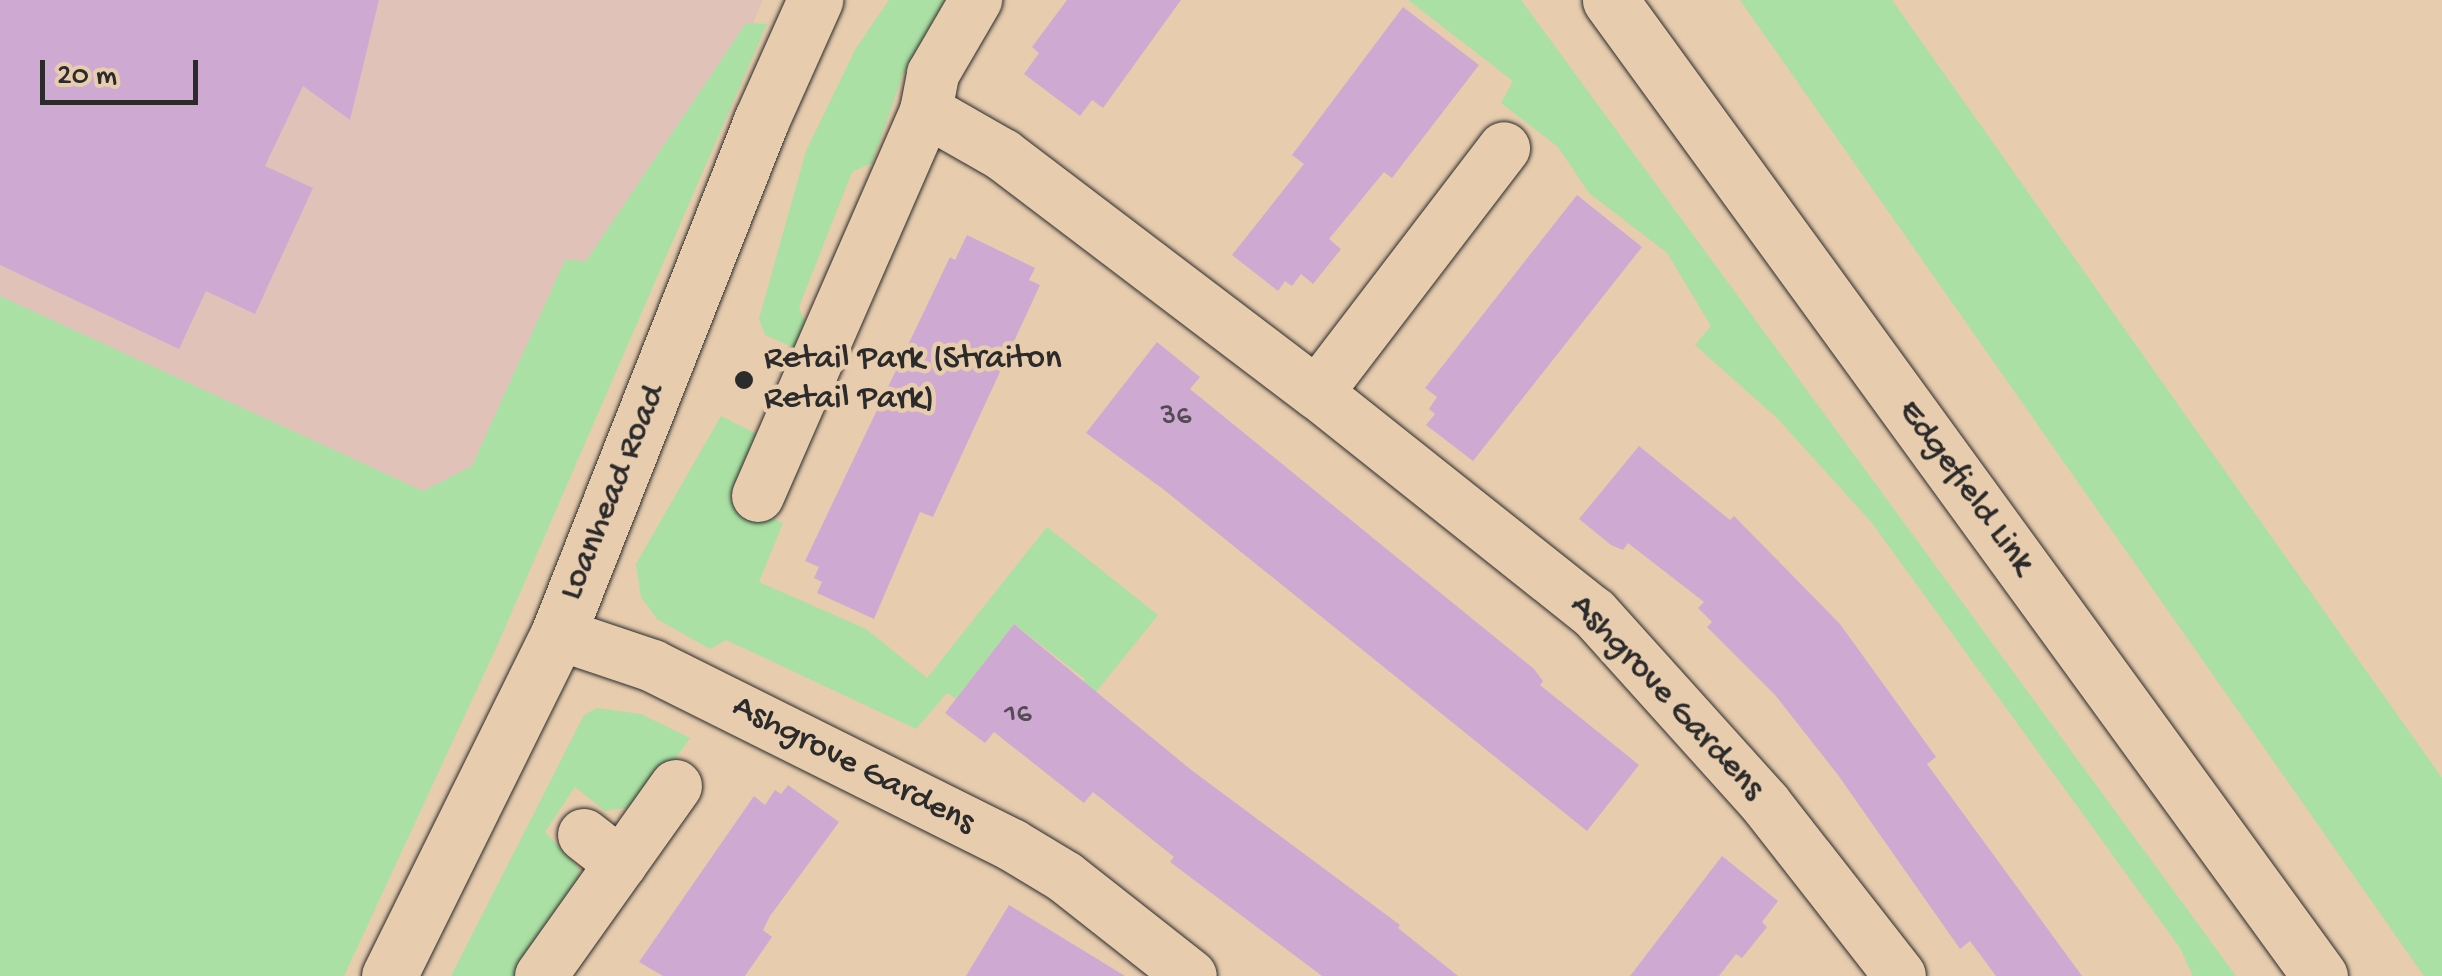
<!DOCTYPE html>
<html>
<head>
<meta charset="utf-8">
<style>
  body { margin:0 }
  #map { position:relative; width:2442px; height:976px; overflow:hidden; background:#e7ccae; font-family:"Gochi Hand",sans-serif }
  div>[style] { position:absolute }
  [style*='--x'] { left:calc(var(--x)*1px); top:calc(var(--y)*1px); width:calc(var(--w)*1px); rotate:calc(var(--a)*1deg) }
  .built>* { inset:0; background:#e0c2b9 }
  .green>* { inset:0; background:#aae0a3 }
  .building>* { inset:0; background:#ceaad3 }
  .roads { filter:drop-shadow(0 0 2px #2b2b2b) drop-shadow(0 0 2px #2b2b2b) }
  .minor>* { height:52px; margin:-26px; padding:0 26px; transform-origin:26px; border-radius:26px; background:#e7ccae }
  .tertiary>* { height:55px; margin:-27.5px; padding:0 27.5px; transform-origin:27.5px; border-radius:27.5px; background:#e7ccae }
  .secondary>* { height:55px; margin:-27.5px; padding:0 27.5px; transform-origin:27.5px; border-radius:27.5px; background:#e7ccae }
  .dots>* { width:28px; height:28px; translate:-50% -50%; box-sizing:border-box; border:5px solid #e7ccae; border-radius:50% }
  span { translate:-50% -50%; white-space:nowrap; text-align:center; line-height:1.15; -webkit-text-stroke:9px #e7ccae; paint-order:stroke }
  .number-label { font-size:30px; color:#544b55 }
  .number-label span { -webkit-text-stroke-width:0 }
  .poi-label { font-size:35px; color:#2b2b2b }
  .left { translate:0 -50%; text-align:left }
  .street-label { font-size:35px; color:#2b2b2b }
  .scale { position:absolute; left:40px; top:60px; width:158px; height:45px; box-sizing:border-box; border:5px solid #2b2b2b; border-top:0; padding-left:12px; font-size:30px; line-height:35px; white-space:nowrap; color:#2b2b2b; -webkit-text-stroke:8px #e7ccae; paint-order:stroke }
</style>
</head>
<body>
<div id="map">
  <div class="built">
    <div style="clip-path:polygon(0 0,763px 0,523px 567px,0 338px)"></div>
  </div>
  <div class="green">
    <div style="clip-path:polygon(889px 0,945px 0,902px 77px,872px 163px,852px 172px,799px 307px,807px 328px,797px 349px,765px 335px,759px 319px,806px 151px,856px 48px)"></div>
    <div style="clip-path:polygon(1408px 0,1521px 0,2236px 976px,2193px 976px,2180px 948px,1872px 523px,1777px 418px,1695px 345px,1711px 326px,1667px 253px,1589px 193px,1558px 147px,1501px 103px,1513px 81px)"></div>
    <div style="clip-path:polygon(1740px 0,1892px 0,2442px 778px,2442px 976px,2424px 976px)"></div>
    <div style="clip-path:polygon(746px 23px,767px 24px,497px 646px,344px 976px,0 976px,0 296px,423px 491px,472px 466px,565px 260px,586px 261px)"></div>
    <div style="clip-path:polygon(721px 416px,759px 435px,729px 499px,783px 523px,759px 582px,866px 629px,927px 678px,1047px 527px,1158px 615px,1076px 717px,1064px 708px,1085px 679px,1014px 624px,956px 699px,947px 693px,916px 729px,726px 640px,710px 649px,657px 619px,641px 597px,636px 564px)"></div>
    <div style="clip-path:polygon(597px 708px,641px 714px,690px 738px,655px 789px,631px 807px,605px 811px,575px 787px,545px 832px,579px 868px,577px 888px,518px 976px,451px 976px,584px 715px)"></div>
  </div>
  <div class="building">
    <div style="clip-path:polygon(0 0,379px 0,350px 120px,303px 86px,265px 166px,313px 188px,255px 314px,206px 291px,179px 349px,0 265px)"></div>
    <div style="clip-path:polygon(1067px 0,1181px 0,1103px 108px,1092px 100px,1080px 116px,1024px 74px,1039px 53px,1032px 47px)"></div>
    <div style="clip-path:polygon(1403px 7px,1479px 65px,1392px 178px,1384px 172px,1329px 239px,1341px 249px,1313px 284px,1301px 274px,1292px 286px,1285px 281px,1278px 291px,1232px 255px,1304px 164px,1292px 155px)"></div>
    <div style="clip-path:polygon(1577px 195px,1642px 247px,1473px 461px,1426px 425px,1435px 414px,1429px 409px,1437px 397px,1425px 388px)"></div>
    <div style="clip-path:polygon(967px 235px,1035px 268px,1029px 280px,1040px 285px,933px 517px,920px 512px,874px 619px,817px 593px,822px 582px,814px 578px,819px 567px,805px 561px,950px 257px,955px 260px)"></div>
    <div style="clip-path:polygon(1157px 342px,1200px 377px,1190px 389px,1534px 669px,1543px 681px,1540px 685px,1639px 765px,1587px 831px,1163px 489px,1086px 433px)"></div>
    <div style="clip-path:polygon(1639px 446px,1730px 520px,1734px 516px,1840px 624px,1936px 757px,1927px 764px,2082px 976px,1996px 976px,1970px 941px,1960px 949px,1838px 775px,1775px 695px,1707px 627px,1712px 622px,1698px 608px,1704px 602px,1628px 543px,1623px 550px,1611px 545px,1579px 519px)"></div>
    <div style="clip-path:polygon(1014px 624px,1190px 769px,1400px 925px,1398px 928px,1458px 976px,1322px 976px,1170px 862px,1174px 857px,1093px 792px,1084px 803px,994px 732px,985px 743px,945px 713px)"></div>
    <div style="clip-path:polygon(788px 785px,839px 822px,770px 916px,763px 930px,772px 937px,745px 976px,663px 976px,639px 962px,754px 796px,765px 805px,775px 790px,781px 794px)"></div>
    <div style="clip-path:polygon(1722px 856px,1778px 901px,1762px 922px,1767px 927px,1742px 958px,1736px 954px,1719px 976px,1630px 976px)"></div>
    <div style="clip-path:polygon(1009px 905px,1125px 976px,966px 976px)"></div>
  </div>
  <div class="roads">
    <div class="minor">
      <div style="--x:926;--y:111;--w:89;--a:29.7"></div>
      <div style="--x:1003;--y:155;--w:394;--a:37.2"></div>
      <div style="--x:1317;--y:393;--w:354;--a:38.5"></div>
      <div style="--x:1594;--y:613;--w:256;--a:48"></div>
      <div style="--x:1765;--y:803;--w:219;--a:52"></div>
      <div style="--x:1317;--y:393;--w:308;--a:-52.6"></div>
      <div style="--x:758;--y:496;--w:420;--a:-66.4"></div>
      <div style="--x:926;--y:111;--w:38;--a:-79"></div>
      <div style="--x:933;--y:74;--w:86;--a:-59.8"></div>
      <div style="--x:558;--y:634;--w:100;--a:18.6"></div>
      <div style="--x:653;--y:666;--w:401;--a:26.5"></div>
      <div style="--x:1012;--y:845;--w:62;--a:31.1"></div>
      <div style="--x:1065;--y:877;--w:160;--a:38.2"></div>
      <div style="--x:584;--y:835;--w:47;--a:38.1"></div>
      <div style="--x:541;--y:976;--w:233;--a:-54.6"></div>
    </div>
    <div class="tertiary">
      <div style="--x:1610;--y:0;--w:1207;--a:53.97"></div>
    </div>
    <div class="secondary">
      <div style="--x:389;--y:976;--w:381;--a:-63.7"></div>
      <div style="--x:558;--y:634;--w:552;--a:-68.41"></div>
      <div style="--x:761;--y:121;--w:133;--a:-65.9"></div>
    </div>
  </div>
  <div class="dots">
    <div style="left:744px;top:380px;background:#2b2b2b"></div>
  </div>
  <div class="number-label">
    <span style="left:1176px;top:418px">36</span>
    <span style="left:1018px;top:716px">16</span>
  </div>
  <div class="poi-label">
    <span class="left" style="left:764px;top:380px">Retail Park (Straiton<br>Retail Park)</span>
  </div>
  <div class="street-label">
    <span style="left:1965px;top:488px;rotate:54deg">Edgefield Link</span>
    <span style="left:614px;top:493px;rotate:-68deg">Loanhead Road</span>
    <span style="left:1666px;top:698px;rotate:47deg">Ashgrove Gardens</span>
    <span style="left:853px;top:766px;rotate:27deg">Ashgrove Gardens</span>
  </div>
  <div class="scale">20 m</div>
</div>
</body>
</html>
